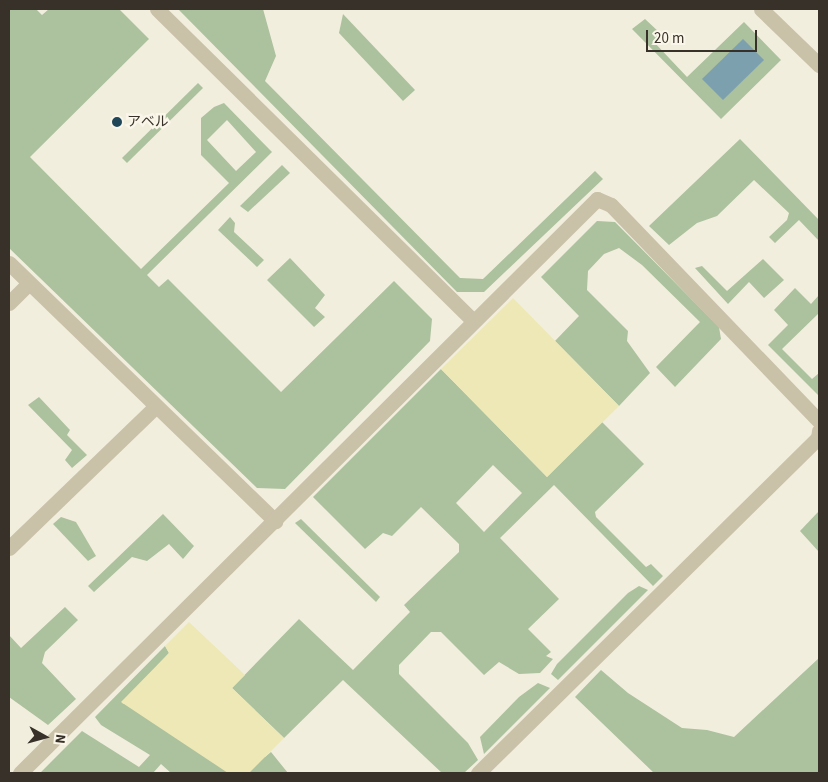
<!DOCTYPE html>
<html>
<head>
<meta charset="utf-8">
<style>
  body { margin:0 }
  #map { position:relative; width:828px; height:782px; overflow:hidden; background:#f2eedd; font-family:"Source Sans 3","Noto Sans JP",sans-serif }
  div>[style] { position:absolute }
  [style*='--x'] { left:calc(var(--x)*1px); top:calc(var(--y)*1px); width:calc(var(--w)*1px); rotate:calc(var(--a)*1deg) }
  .green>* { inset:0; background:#acc19d }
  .sand>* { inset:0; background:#ede8b5 }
  .water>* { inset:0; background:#7da0af }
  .minor>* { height:15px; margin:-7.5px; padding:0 7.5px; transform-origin:7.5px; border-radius:7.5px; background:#cac1a9 }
  .dots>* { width:14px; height:14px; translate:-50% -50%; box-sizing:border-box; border:2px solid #faf6ea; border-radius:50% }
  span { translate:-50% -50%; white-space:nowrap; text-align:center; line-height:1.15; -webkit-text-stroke:5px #faf6ea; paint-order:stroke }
  .poi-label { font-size:14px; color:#383129 }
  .left { translate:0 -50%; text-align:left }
  .frame { position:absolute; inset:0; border:10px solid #383129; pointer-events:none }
  .north { position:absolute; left:20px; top:712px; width:50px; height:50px; -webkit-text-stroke:4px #faf6ea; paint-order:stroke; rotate:97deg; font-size:14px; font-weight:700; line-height:20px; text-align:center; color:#383129 }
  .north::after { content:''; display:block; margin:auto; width:18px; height:22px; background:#383129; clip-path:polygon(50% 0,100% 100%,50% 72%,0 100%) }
  .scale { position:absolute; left:646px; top:30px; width:111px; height:22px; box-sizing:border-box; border:2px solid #383129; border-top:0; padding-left:6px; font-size:15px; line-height:18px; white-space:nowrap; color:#383129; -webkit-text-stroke:4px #faf6ea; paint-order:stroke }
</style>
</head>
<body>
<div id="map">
  <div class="green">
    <div style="clip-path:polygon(evenodd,9px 9px,36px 9px,42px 15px,49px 9px,119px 9px,149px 39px,30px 157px,141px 269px,229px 183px,201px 155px,201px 118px,214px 107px,224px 103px,272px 152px,147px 275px,159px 287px,168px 279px,281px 392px,394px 281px,432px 319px,430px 341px,285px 489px,257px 488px,9px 248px,9px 9px,227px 120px,256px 152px,236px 171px,207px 140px,227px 120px)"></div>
    <div style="clip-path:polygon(178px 9px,263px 9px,276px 56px,265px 81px,460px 278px,483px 279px,595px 171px,603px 179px,484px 292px,457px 292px)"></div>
    <div style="clip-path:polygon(343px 14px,415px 90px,403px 101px,339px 33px)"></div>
    <div style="clip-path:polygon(645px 19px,660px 33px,653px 41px,687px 77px,744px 22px,781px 60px,721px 119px,632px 29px)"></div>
    <div style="clip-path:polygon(198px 83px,203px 88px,127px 163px,122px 158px)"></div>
    <div style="clip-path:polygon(740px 139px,819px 220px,819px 241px,799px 220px,775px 243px,769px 237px,787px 220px,789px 213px,754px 180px,717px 216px,697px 223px,669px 245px,649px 226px)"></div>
    <div style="clip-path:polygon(282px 165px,290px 173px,248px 212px,240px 206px)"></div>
    <div style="clip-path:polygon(230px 217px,235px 223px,234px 232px,264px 260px,257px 267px,218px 230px)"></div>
    <div style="clip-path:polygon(597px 221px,615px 222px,719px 327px,721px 339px,675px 387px,656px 367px,700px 322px,642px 265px,619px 248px,604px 254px,588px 271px,587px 290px,628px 331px,627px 341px,650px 373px,619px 406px,555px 341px,579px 316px,541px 277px)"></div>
    <div style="clip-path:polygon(290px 258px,325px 295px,315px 308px,325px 317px,314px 327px,267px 280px)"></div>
    <div style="clip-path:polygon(763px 259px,784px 280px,764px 298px,749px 282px,728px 304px,695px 268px,702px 266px,727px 291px)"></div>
    <div style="clip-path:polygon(795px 288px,811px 304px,819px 295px,819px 313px,782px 349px,812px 379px,819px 373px,819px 396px,768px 345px,788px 325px,774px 310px)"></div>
    <div style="clip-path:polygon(evenodd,441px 369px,547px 477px,602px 422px,644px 464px,595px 512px,596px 517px,646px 567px,651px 564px,663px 576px,653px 586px,554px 485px,500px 538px,559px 599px,528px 629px,551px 652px,546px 656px,553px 659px,540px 673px,519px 674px,499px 662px,484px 675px,441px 632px,431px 632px,399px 665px,399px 674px,468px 743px,478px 760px,464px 773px,442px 773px,343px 680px,284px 738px,232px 688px,299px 619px,353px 670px,410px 612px,404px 605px,459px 552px,459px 544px,421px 507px,392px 536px,383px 533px,365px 549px,313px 497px,441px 369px,493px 465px,522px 493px,484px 532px,456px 503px,493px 465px)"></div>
    <div style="clip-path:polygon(39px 397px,70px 430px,67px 435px,87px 455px,72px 468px,65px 460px,72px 450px,28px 405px)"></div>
    <div style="clip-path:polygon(819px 511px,819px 552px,800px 531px)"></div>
    <div style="clip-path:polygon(163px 514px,194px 546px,183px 559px,169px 544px,147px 561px,132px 557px,94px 592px,88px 586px)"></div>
    <div style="clip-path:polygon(61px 517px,76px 522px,96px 556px,88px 561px,53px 524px)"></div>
    <div style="clip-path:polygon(301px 519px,380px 597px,376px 602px,295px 523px)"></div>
    <div style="clip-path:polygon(639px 586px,648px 590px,558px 680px,551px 674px,557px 664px,628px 593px)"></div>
    <div style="clip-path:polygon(65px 607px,78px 620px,45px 652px,42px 663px,76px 699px,48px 725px,9px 697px,9px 635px,21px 648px)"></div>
    <div style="clip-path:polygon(165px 646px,169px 653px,122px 703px,265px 757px,271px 752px,288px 773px,171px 773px,161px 764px,153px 773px,40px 773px,82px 731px,139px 767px,150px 755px,101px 725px,95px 717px)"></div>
    <div style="clip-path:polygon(819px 658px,819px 773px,654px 773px,575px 697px,601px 670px,628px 693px,682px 728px,707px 730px,734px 737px)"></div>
    <div style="clip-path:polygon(538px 683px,550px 688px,484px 754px,480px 737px,519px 697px)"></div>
  </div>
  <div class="sand">
    <div style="clip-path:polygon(513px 298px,619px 406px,547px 477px,441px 369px)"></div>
    <div style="clip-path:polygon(189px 622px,245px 675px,232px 688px,284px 738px,249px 773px,228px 773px,121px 702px,169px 653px,165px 646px)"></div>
  </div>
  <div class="water">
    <div style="clip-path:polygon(743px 39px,764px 60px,723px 100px,702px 79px)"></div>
  </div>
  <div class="minor">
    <div style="--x:157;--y:9;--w:444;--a:44.6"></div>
    <div style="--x:761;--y:9;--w:81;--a:44"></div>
    <div style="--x:9;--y:263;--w:371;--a:44.1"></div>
    <div style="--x:9;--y:303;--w:28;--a:-45"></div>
    <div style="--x:9;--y:548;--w:204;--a:-44"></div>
    <div style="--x:20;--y:773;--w:814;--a:-44.85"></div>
    <div style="--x:597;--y:199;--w:15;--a:23"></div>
    <div style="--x:611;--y:205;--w:300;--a:46.1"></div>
    <div style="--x:478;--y:773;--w:477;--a:-44.6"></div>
    <div style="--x:818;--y:438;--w:7;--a:-82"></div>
  </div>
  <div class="dots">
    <div style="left:117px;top:122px;background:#1f4659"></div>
  </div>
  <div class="poi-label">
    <span class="left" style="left:127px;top:122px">アベル</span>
  </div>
  <div class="frame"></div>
  <div class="north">N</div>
  <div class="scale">20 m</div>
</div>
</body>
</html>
